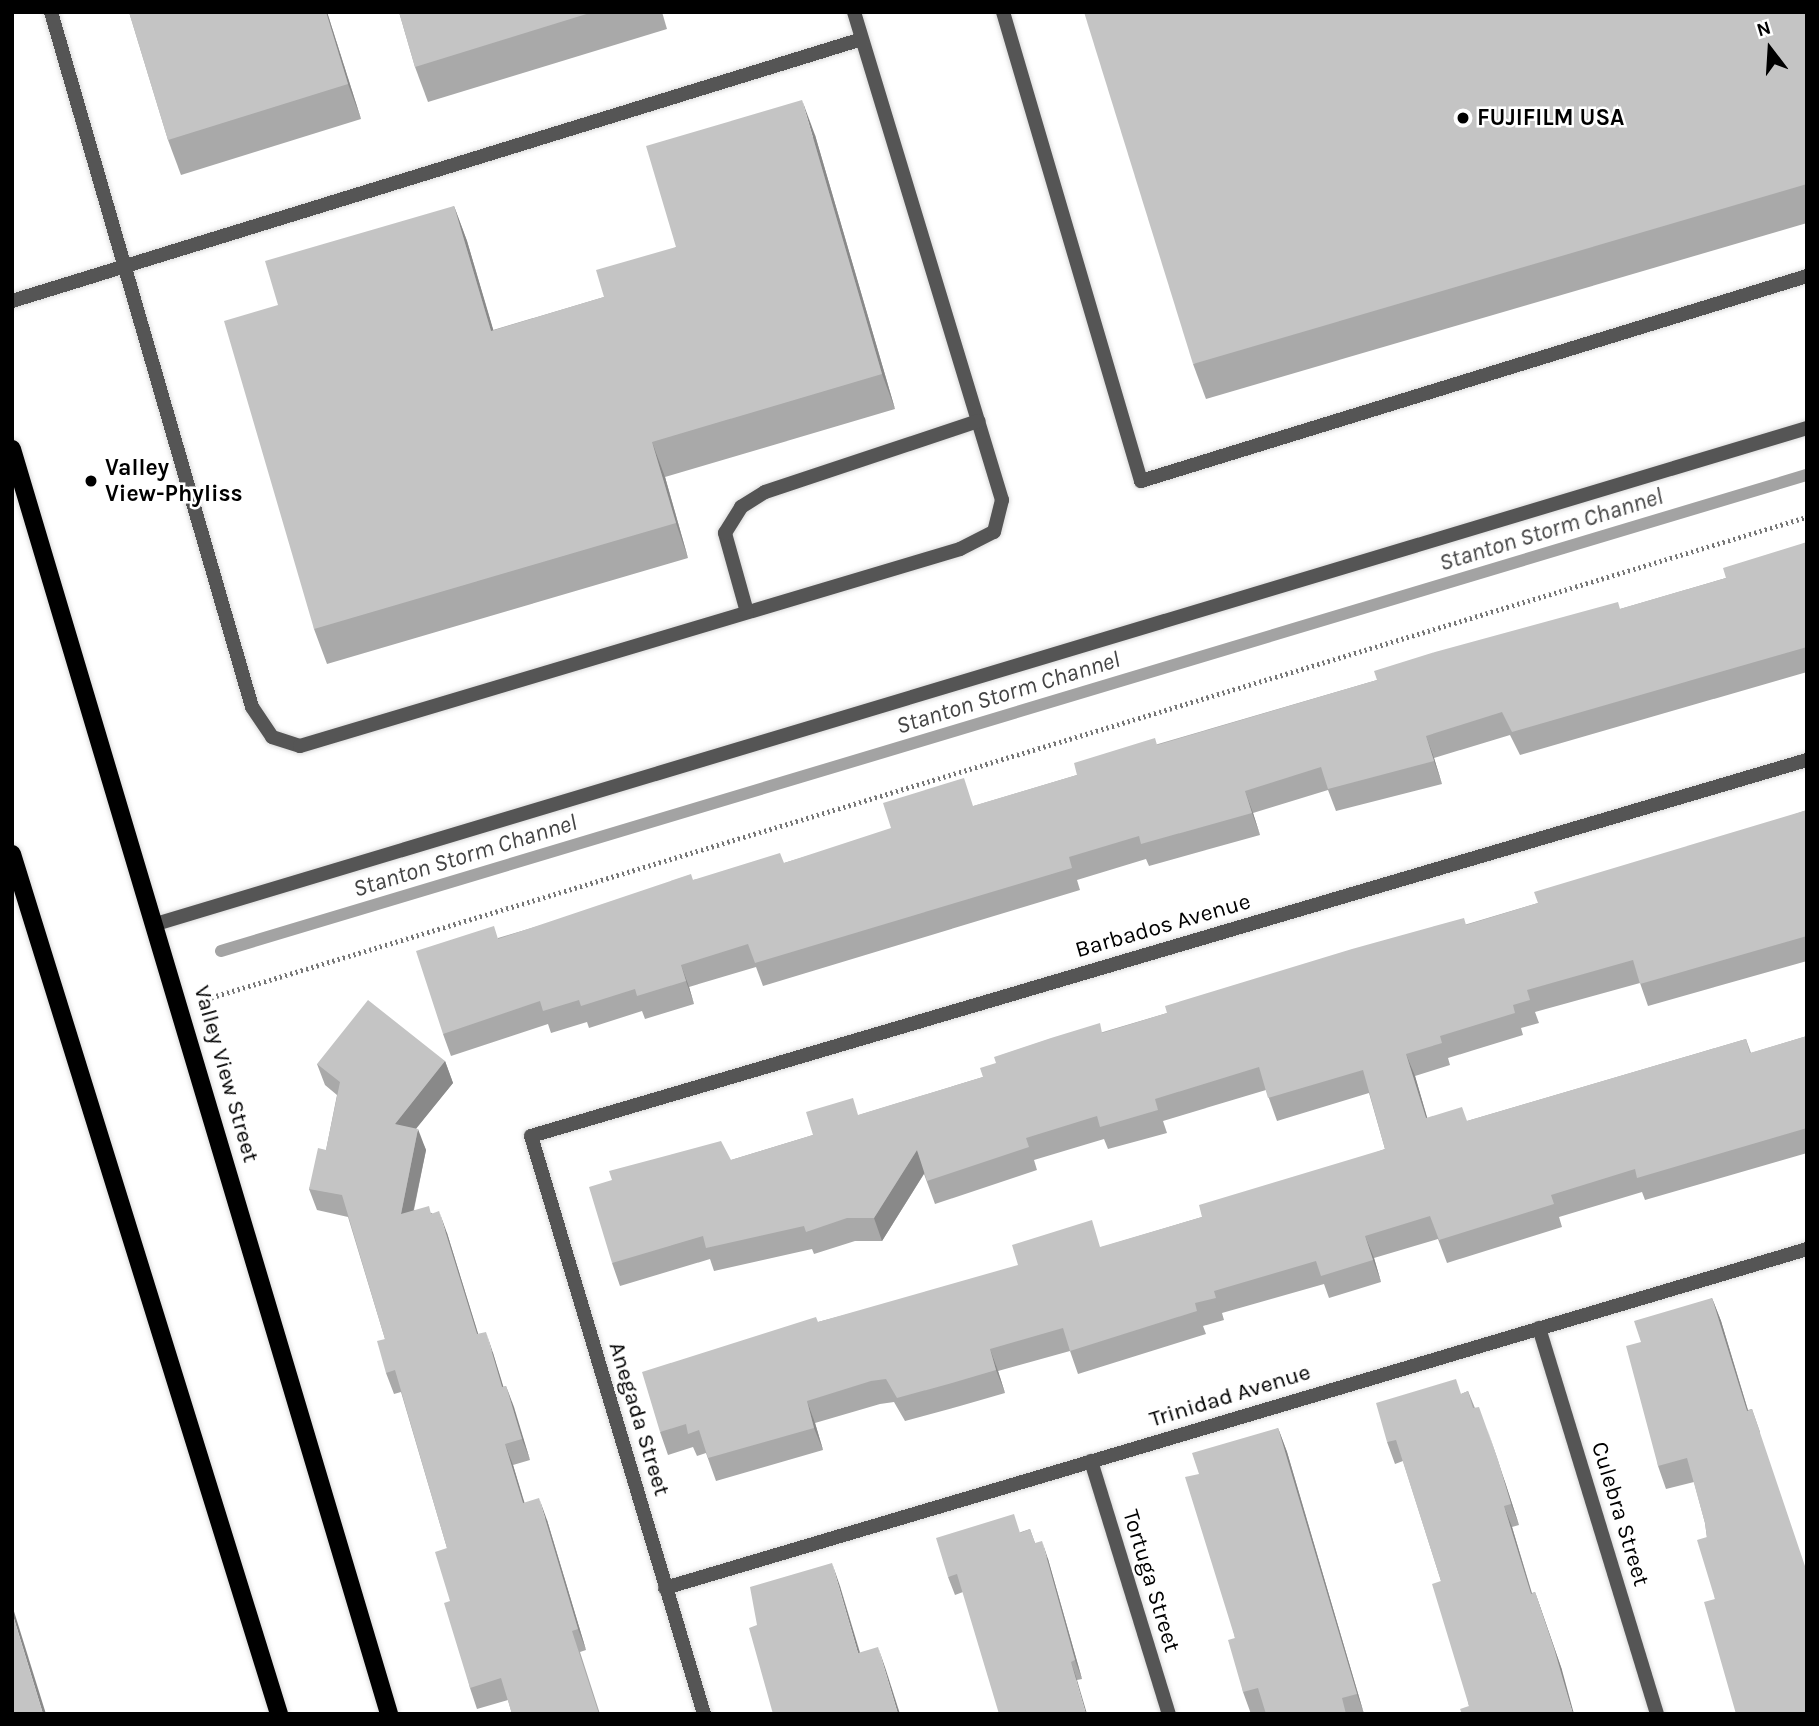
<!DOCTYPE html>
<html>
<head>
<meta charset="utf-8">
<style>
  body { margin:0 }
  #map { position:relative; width:1819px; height:1726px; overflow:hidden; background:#fff; font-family:Karla,sans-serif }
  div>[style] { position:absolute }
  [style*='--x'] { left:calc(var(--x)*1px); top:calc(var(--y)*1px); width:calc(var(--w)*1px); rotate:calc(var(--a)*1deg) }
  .stream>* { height:12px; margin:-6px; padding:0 6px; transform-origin:6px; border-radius:6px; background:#a3a3a3 }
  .path>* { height:4.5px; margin-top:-2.25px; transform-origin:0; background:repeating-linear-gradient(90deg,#777 0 2px,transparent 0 5.5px) }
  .roads { filter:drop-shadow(0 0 2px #dbdbdb) drop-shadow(0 0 2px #dbdbdb) }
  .service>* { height:14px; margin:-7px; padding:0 7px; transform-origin:7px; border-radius:7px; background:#555 }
  .minor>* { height:14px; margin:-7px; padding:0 7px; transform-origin:7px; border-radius:7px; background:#555 }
  .primary>* { height:18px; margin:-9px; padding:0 9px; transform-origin:9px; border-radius:9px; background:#000 }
  .wall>* { inset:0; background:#a9a9a9 }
  .shaded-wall>* { inset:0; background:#898989 }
  .building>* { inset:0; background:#c4c4c4 }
  .dots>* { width:19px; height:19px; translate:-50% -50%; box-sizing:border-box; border:4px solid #fff; border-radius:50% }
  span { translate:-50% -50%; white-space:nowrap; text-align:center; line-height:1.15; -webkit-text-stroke:5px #fff; paint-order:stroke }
  .poi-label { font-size:23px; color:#000; font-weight:700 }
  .left { translate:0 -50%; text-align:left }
  .street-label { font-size:23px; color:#000 }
  .water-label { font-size:24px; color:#444; font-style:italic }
  .frame { position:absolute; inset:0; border:14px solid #000; pointer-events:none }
  .north { position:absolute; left:1735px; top:14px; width:70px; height:70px; -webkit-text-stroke:5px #fff; paint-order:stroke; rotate:343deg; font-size:19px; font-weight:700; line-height:28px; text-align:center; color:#000 }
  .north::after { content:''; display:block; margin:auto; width:24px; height:32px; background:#000; clip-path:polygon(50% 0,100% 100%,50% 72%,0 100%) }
</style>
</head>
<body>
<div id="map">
  <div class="stream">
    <div style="--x:221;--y:951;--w:1656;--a:-16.71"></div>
  </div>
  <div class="path">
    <div style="--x:206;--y:999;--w:1672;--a:-16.76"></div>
  </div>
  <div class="roads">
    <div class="service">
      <div style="--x:51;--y:12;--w:723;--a:73.87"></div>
      <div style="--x:252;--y:707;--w:36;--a:56"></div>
      <div style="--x:272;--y:737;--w:29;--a:18"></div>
      <div style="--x:300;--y:746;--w:689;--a:-16.62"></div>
      <div style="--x:960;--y:549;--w:38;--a:-27"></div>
      <div style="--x:994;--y:532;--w:33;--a:-76"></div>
      <div style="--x:1002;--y:500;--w:510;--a:-106.87"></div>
      <div style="--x:1003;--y:12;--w:489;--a:73.6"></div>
      <div style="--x:1141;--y:481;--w:697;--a:-17.11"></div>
      <div style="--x:12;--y:301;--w:889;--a:-17.13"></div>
      <div style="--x:747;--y:612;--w:82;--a:-105.6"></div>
      <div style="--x:725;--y:533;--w:31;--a:-58"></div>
      <div style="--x:741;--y:507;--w:28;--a:-32"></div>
      <div style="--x:765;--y:492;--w:225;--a:-18.4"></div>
      <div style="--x:156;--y:924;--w:1724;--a:-16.72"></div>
    </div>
    <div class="minor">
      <div style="--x:1539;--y:1328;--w:404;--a:73"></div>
      <div style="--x:1091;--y:1461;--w:265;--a:72.9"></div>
      <div style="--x:665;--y:1588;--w:1191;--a:-16.53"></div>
      <div style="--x:704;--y:1714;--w:603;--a:-106.66"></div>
      <div style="--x:531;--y:1136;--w:1330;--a:-16.42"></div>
    </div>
    <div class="primary">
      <div style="--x:12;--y:449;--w:1320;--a:73.4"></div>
      <div style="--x:12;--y:854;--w:900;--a:72.75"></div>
    </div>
  </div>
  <div class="wall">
    <div style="clip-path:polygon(129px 12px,327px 12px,361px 119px,181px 175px,168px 140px)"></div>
    <div style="clip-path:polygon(399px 12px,662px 12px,667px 29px,428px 102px,415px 67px)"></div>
    <div style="clip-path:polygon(1807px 12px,1807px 223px,1206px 399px,1193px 364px)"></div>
    <div style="clip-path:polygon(815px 135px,895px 409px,665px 477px,688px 558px,327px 664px,314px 629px,278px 305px,454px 206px,467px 241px,493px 330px,604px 297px,676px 247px)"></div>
    <div style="clip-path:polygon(1807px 542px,1807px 672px,1520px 755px,1510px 735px,1434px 758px,1442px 784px,1336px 811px,1328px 790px,1253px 813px,1260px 835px,1149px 866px,1146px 859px,1077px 880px,1080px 890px,763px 986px,756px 967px,689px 987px,694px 1004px,645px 1019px,642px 1011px,589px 1028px,587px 1022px,551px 1033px,548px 1024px,451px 1056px,443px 1034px,498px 938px,693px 880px,784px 863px,1077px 775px,1158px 744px,1726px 578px)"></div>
    <div style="clip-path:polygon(1807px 810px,1807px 961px,1648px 1006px,1640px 983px,1535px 1012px,1539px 1023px,1521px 1028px,1523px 1035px,1448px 1058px,1450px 1065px,1415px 1076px,1427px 1118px,1467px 1121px,1746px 1039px,1751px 1053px,1807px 1036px,1807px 1153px,1645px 1200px,1642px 1192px,1559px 1217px,1562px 1227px,1447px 1263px,1438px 1239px,1374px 1258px,1381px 1282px,1329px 1298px,1324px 1284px,1222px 1313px,1224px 1320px,1203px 1326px,1206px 1334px,1078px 1374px,1070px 1351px,998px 1371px,1005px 1393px,960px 1406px,905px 1421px,894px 1402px,880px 1404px,815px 1423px,823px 1450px,716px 1481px,706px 1453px,697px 1456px,693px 1447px,668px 1455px,660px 1432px,818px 1322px,1102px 1247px,1202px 1217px,1385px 1149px,1369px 1093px,1277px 1121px,1266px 1090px,1163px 1121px,1167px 1133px,1108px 1149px,1104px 1139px,1034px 1160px,1037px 1170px,935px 1204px,924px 1174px,882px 1241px,855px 1241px,814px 1254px,812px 1249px,714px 1271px,710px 1259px,620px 1286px,612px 1263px,731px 1160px,813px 1135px,859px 1115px,983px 1077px,1103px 1032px,1538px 903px)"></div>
    <div style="clip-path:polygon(445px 1061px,453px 1083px,416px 1128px,426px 1150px,414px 1210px,432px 1213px,447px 1233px,478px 1334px,493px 1353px,503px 1387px,506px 1386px,530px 1460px,513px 1465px,524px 1503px,547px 1520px,586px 1650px,580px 1652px,600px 1714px,512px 1714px,508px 1700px,477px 1709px,470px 1688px,450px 1601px,447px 1548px,401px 1392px,394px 1394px,386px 1373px,385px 1339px,348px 1217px,317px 1210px,309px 1189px,326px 1150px,337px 1095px,325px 1085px,317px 1064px)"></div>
    <div style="clip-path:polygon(1712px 1298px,1721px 1321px,1748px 1410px,1752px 1409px,1760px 1432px,1715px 1599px,1705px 1523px,1694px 1482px,1666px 1489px,1658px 1466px,1641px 1342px)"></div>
    <div style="clip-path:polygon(1468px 1391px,1505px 1482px,1519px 1525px,1512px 1527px,1532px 1593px,1535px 1592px,1562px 1670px,1469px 1706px,1441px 1581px,1403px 1461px,1395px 1464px,1387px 1442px,1461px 1394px)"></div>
    <div style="clip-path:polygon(1278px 1428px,1287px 1452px,1364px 1714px,1266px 1714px,1265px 1712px,1260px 1714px,1251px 1714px,1243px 1692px,1235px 1638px,1199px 1474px)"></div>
    <div style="clip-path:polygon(1030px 1529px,1035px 1543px,1048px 1559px,1082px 1679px,1077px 1680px,963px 1592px,955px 1595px,948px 1577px,1021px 1532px)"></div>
  </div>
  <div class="shaded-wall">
    <div style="clip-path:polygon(326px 12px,327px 12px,361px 119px,348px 84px)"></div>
    <div style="clip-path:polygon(802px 100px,815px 135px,895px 409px,882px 374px)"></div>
    <div style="clip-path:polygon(454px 206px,467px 241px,504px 366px,491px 331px)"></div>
    <div style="clip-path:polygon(652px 442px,665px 477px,688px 558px,676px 523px)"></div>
    <div style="clip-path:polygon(1426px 736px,1434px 758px,1442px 784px,1434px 761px)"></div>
    <div style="clip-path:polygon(1245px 791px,1253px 813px,1260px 835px,1252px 813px)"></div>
    <div style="clip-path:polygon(681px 965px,689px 987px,694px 1004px,686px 981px)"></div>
    <div style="clip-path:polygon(1406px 1054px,1415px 1076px,1434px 1141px,1426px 1118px)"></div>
    <div style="clip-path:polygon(445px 1061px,453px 1083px,403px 1145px,395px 1124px)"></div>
    <div style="clip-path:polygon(418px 1129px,426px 1150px,408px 1236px,401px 1214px)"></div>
    <div style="clip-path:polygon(917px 1150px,925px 1172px,882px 1241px,874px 1218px)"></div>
    <div style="clip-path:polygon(439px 1211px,447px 1233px,485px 1356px,477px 1334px)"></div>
    <div style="clip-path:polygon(1365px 1236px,1374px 1258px,1381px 1282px,1373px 1260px)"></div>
    <div style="clip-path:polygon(1712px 1298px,1721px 1321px,1755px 1434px,1747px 1411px)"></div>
    <div style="clip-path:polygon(486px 1332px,493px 1353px,510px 1408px,502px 1387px)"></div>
    <div style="clip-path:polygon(990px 1349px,998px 1371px,1005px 1393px,996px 1370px)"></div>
    <div style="clip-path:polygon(506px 1386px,514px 1407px,530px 1460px,522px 1439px)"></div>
    <div style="clip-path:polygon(807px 1401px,815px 1423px,823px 1450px,814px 1428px)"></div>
    <div style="clip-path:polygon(1278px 1428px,1287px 1452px,1364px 1714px,1357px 1694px)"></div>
    <div style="clip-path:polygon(1487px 1428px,1505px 1482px,1519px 1525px,1511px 1504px)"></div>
    <div style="clip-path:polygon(505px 1444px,513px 1465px,531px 1524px,523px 1503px)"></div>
    <div style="clip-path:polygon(539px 1498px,547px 1520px,586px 1650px,578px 1629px)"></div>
    <div style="clip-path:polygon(1504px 1506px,1512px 1527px,1538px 1615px,1531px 1594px)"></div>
    <div style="clip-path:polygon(1042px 1541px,1048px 1559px,1082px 1679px,1075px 1660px)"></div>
    <div style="clip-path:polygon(832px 1563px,840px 1586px,867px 1676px,858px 1653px)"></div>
    <div style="clip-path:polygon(1535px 1592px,1562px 1670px,1574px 1714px,1573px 1714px)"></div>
    <div style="clip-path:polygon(12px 1605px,46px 1714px,43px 1714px,12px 1612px)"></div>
    <div style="clip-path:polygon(878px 1647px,886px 1670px,900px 1714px,898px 1714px)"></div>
    <div style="clip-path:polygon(1071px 1662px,1077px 1680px,1087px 1714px,1086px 1714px)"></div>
  </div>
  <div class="building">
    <div style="clip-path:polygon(129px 12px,326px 12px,348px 84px,168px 140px)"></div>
    <div style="clip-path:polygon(399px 12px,593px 12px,415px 67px)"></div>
    <div style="clip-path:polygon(1084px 12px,1807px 12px,1807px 184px,1193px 364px)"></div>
    <div style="clip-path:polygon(802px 100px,882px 374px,652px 442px,676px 523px,314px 629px,224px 321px,278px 305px,265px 261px,454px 206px,491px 331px,604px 297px,596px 270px,676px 247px,646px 146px)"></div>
    <div style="clip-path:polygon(1807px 542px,1807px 647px,1512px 732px,1502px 712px,1426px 736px,1434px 761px,1328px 789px,1321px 767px,1245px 791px,1252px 813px,1141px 844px,1139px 836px,1069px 857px,1072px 868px,755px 963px,748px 944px,681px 965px,686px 981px,637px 996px,635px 989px,581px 1006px,579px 1000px,543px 1011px,540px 1001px,443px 1034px,416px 951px,494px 926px,498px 939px,691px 874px,693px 880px,780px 853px,784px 863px,891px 828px,883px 803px,964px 778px,973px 806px,1077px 775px,1074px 763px,1155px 738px,1157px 745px,1377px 680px,1374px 671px,1435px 652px,1618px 602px,1620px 609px,1726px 578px,1723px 568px)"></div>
    <div style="clip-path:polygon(1807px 810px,1807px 936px,1640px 984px,1633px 960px,1527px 990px,1530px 1000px,1513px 1005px,1515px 1013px,1440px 1036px,1442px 1043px,1406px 1054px,1426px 1118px,1462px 1107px,1467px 1121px,1746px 1039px,1750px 1053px,1807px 1036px,1807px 1128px,1637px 1178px,1635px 1169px,1551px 1195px,1554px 1204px,1439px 1240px,1430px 1216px,1365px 1236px,1373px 1260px,1321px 1276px,1316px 1261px,1214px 1291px,1216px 1298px,1195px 1303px,1197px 1311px,1070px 1351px,1063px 1328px,990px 1349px,996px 1370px,952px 1383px,897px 1398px,886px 1379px,871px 1381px,807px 1401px,814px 1428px,708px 1458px,699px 1430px,688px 1434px,686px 1424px,660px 1432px,642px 1372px,816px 1317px,818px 1322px,1018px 1265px,1012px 1245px,1092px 1220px,1100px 1247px,1202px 1217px,1199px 1205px,1385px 1149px,1363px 1070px,1268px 1098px,1259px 1067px,1155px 1099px,1158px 1110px,1100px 1127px,1097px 1116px,1026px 1138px,1029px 1147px,927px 1181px,917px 1150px,874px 1218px,847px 1218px,806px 1232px,804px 1226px,706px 1248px,703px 1236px,612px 1263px,589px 1187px,612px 1180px,609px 1171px,721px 1141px,731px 1160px,813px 1135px,806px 1112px,853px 1098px,858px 1115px,983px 1077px,980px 1068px,996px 1063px,994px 1057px,1051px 1038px,1100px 1023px,1102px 1033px,1167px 1013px,1165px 1006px,1352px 949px,1464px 918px,1466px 925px,1538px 903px,1534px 892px)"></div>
    <div style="clip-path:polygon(368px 1000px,445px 1061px,395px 1124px,418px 1129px,401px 1214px,429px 1206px,431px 1214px,439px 1211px,477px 1334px,486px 1332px,502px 1387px,506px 1386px,522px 1439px,505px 1444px,523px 1503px,539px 1498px,578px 1629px,572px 1631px,599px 1714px,512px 1714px,501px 1678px,470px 1688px,444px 1603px,450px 1601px,435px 1552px,447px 1548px,395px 1370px,386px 1373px,377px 1341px,385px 1339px,342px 1195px,309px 1189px,318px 1148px,326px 1150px,340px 1082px,317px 1064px)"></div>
    <div style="clip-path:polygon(1712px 1298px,1747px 1411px,1752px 1409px,1807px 1572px,1807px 1714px,1736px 1714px,1704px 1602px,1715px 1599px,1697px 1540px,1707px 1537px,1705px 1523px,1687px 1458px,1658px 1466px,1626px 1346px,1641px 1342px,1634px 1321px)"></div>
    <div style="clip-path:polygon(1456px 1379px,1461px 1394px,1468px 1391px,1473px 1408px,1479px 1407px,1498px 1460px,1511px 1504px,1504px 1506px,1531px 1594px,1535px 1592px,1554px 1648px,1573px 1714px,1462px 1714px,1460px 1709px,1469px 1706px,1432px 1584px,1441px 1581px,1396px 1440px,1387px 1442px,1376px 1403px)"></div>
    <div style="clip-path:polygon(1278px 1428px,1357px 1694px,1342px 1698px,1346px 1714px,1266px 1714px,1258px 1688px,1243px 1692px,1228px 1640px,1235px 1638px,1185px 1477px,1199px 1474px,1192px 1453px)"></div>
    <div style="clip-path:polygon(1014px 1514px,1020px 1533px,1030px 1529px,1035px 1543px,1042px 1541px,1075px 1660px,1071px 1662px,1086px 1714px,999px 1714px,957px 1574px,948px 1577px,936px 1538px)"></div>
    <div style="clip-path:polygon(832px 1563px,858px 1653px,878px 1647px,898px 1714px,773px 1714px,749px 1628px,757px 1625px,750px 1587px)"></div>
    <div style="clip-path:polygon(12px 1612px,43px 1714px,12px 1714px)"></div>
  </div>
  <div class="dots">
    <div style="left:1463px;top:118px;background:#000"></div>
    <div style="left:91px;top:481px;background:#000"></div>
  </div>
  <div class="poi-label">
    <span class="left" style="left:1477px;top:118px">FUJIFILM USA</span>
    <span class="left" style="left:105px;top:481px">Valley<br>View-Phyliss</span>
  </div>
  <div class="street-label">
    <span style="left:1163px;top:926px;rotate:-16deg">Barbados Avenue</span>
    <span style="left:226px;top:1074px;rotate:74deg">Valley View Street</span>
    <span style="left:1230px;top:1396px;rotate:-17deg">Trinidad Avenue</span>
    <span style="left:639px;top:1419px;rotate:73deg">Anegada Street</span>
    <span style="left:1620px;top:1514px;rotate:73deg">Culebra Street</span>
    <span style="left:1151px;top:1581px;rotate:73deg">Tortuga Street</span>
  </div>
  <div class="water-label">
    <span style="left:1551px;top:530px;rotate:-17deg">Stanton Storm Channel</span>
    <span style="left:1008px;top:693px;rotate:-17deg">Stanton Storm Channel</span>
    <span style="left:465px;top:856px;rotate:-17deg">Stanton Storm Channel</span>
  </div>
  <div class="frame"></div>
  <div class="north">N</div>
</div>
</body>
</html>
